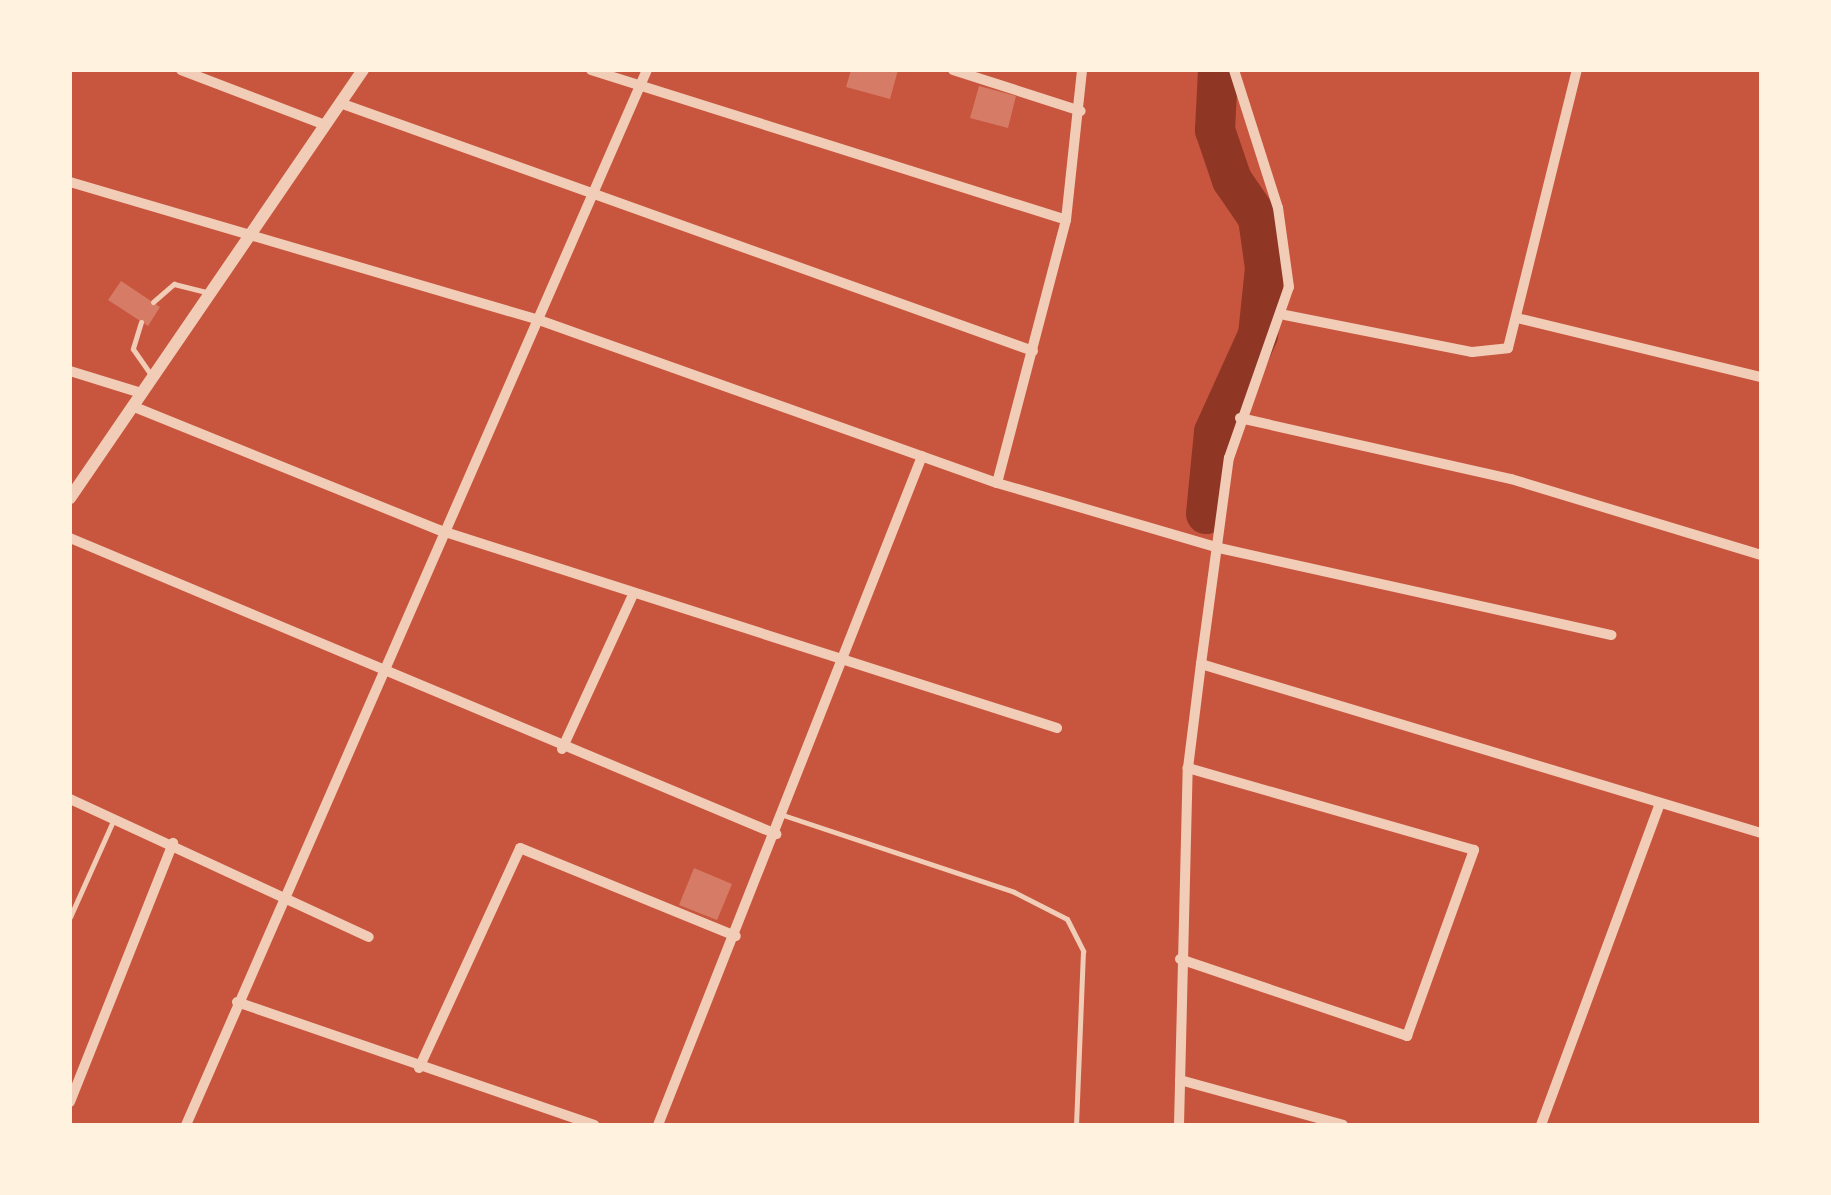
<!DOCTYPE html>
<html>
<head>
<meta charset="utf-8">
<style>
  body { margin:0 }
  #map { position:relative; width:1831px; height:1195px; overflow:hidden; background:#c8553d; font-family:"Roboto Condensed",sans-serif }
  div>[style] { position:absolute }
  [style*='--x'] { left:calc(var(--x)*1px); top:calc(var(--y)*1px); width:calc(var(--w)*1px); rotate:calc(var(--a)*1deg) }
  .river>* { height:40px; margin:-20px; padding:0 20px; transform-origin:20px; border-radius:20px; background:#8f3625 }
  .building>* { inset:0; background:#d67c66 }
  .service>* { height:5px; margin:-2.5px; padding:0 2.5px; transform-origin:2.5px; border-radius:2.5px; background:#f1ccb7 }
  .minor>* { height:10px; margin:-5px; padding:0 5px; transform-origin:5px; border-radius:5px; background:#f1ccb7 }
  .tertiary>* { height:12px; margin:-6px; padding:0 6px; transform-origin:6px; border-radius:6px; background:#f1ccb7 }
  span { translate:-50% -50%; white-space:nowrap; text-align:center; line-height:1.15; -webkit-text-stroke:8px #fff3e0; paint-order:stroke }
  .frame { position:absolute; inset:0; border:72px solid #fff3e0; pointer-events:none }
</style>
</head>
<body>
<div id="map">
  <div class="river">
    <div style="--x:1206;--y:514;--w:82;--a:-84.4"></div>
    <div style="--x:1214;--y:432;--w:107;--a:-65.6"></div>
    <div style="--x:1258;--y:335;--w:67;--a:-84"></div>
    <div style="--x:1265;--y:268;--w:50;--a:-98"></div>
    <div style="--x:1258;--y:218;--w:46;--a:-124.4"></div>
    <div style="--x:1232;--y:180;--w:53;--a:-108.8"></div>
    <div style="--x:1215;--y:130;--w:60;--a:-87.1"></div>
  </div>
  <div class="building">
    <div style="clip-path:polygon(851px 70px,898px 70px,890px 99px,846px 87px)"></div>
    <div style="clip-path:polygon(979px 86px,1016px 96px,1008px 128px,970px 118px)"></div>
    <div style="clip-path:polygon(121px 281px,160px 307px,148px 326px,108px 300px)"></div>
    <div style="clip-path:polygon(694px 868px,732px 884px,717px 920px,679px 905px)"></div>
  </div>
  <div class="service">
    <div style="--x:153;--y:302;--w:28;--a:-41"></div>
    <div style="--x:174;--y:284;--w:34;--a:14"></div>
    <div style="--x:141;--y:322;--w:28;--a:107"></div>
    <div style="--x:133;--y:349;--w:32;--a:55"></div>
    <div style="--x:783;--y:815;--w:243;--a:18.4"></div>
    <div style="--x:1014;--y:892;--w:59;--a:27"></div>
    <div style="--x:1067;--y:919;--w:36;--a:63"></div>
    <div style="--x:1083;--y:951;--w:174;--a:92.3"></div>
    <div style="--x:70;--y:917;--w:105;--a:-65.9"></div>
  </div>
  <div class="minor">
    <div style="--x:181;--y:70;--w:154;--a:20.9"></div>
    <div style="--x:591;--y:70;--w:498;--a:17.5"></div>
    <div style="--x:953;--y:70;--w:134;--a:17.8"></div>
    <div style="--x:340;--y:103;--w:736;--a:19.69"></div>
    <div style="--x:70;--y:182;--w:489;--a:16.4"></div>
    <div style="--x:539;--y:320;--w:486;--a:19.6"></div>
    <div style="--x:997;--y:483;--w:231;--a:16.3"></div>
    <div style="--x:1219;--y:548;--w:402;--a:12.5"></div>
    <div style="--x:1285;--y:315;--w:191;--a:11.2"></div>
    <div style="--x:1472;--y:352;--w:36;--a:-6"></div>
    <div style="--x:1508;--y:348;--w:286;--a:-76.1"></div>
    <div style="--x:1521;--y:319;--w:247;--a:13.6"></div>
    <div style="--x:70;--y:371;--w:74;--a:17.2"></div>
    <div style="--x:132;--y:406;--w:331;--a:22"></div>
    <div style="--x:439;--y:530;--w:649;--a:17.76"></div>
    <div style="--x:1240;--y:418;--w:278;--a:12.7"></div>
    <div style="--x:1511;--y:479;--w:261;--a:16.9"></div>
    <div style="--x:997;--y:483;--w:272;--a:-75.3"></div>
    <div style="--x:1066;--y:220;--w:151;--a:-83.9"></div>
    <div style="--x:70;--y:538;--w:766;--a:22.75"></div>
    <div style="--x:1201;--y:664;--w:585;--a:16.79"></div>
    <div style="--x:562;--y:749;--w:167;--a:-65.3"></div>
    <div style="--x:70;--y:799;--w:329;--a:24.8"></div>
    <div style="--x:1180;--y:959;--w:240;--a:18.7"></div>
    <div style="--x:1407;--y:1036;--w:198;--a:-70.2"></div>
    <div style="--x:1474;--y:850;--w:298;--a:-164"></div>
    <div style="--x:237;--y:1002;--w:378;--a:19"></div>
    <div style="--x:419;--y:1068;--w:242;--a:-65.3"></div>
    <div style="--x:520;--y:848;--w:233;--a:22.2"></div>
    <div style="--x:1180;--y:1080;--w:169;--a:15.4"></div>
    <div style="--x:70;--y:1102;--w:279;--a:-68.3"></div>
    <div style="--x:186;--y:1125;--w:1151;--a:-66.4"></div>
    <div style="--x:658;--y:1125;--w:719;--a:-68.46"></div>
    <div style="--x:1179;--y:1125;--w:357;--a:-88.6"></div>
    <div style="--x:1188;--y:768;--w:105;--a:-82.9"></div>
    <div style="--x:1201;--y:664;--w:208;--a:-82.3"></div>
    <div style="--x:1229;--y:458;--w:181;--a:-70.7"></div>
    <div style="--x:1289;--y:287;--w:80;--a:-97.9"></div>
    <div style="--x:1278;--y:208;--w:145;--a:-107.7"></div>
    <div style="--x:1541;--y:1125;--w:343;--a:-69.7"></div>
  </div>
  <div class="tertiary">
    <div style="--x:70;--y:498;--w:519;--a:-55.61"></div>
  </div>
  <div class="frame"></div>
</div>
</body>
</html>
